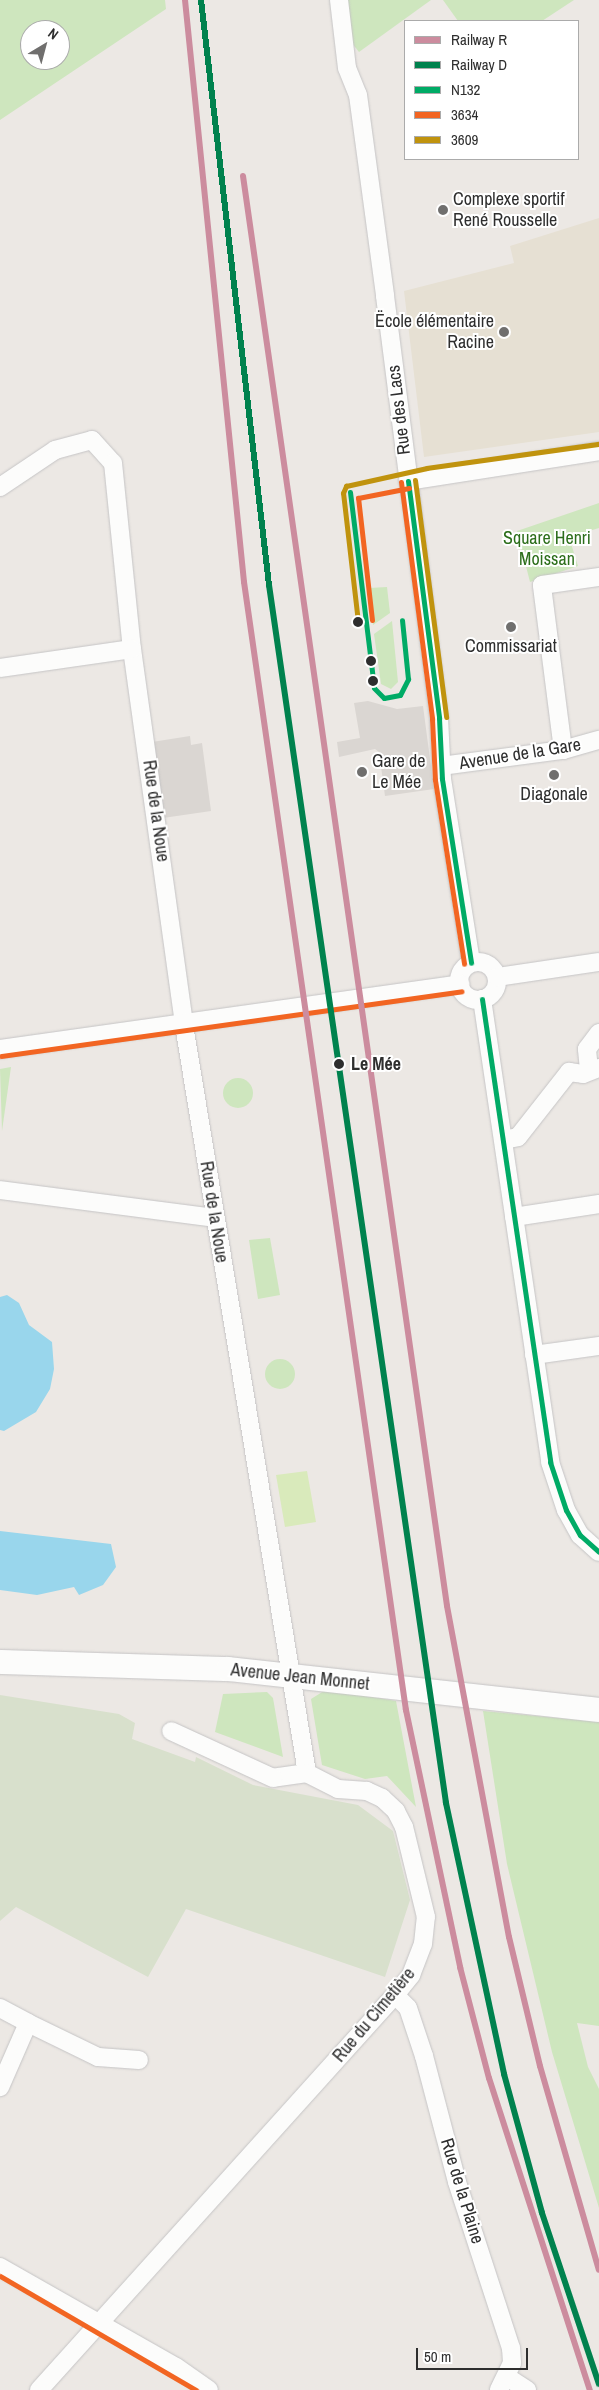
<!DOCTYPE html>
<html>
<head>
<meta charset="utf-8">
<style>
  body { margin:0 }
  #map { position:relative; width:599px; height:2390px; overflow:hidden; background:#ece8e4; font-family:"Archivo Narrow",sans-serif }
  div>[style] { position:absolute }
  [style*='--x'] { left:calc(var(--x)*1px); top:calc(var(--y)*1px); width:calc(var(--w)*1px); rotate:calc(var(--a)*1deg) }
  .education>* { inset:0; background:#e6e0d3 }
  .green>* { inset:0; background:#cee6be }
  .round { border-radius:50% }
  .cemetery>* { inset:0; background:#d8e0cc }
  .pitch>* { inset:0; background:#d9eabb }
  .plaza>* { inset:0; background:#dad6d2 }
  .water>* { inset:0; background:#99d6ec }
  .roads { filter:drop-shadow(0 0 1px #c5c4c5) drop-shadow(0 0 1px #c5c4c5) }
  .street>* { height:18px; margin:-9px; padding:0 9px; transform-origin:9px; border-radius:9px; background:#fcfcfb }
  .street>.ring { margin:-9px; padding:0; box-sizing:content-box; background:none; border:18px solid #fcfcfb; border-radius:50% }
  .secondary>* { height:24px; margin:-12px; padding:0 12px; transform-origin:12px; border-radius:12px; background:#fcfcfb }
  .bus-1>* { height:5px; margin:-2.5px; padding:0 2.5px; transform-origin:2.5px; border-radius:2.5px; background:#00ab66 }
  .bus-2>* { height:5px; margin:-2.5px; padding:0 2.5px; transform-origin:2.5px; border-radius:2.5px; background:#f26522 }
  .bus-3>* { height:5px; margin:-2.5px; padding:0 2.5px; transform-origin:2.5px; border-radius:2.5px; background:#c0930e }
  .rail-1>* { height:6px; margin:-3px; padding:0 3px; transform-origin:3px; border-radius:3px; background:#cc8c9e }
  .rail-2>* { height:6px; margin:-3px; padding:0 3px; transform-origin:3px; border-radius:3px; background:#00824e }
  .dots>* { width:14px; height:14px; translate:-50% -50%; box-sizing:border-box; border:2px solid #fff; border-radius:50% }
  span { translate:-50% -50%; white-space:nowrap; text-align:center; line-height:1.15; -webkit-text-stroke:4px #fff; paint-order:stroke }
  .poi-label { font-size:18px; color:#2e2e2e }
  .left { translate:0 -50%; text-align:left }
  .right { translate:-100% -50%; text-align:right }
  .street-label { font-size:18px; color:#2e2e2e }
  .park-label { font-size:18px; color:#2c6e1b }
  .stop-label { font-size:18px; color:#2e2e2e; font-weight:700 }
  .legend { position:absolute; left:404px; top:20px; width:175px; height:140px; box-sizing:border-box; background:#fff; border:1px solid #ababab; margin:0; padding:6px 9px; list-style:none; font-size:15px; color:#2e2e2e }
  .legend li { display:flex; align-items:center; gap:10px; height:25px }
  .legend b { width:25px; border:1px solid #ababab }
  .north { position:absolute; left:20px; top:20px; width:50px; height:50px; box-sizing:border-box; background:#fff; border:1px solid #ababab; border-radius:50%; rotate:37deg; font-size:14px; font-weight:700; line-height:20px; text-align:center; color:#2e2e2e }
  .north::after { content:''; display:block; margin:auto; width:18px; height:22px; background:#706f6e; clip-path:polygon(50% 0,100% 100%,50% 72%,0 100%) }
  .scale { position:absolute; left:416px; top:2348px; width:112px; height:22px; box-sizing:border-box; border:2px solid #2e2e2e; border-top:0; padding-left:6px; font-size:15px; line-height:18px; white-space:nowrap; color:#2e2e2e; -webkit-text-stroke:4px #fff; paint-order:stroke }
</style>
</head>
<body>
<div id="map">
  <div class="education">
    <div style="clip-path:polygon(599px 218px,599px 432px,424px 457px,404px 291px,514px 263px,510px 246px)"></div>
  </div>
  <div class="green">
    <div style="clip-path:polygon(evenodd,0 0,165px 0,166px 9px,0 120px,0 0,30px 30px,60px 30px,60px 60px,30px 60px,30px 30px)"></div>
    <div style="clip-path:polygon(347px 0,431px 0,359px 52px,351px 42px)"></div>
    <div style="clip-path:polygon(443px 0,574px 0,542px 21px,458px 21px)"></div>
    <div style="clip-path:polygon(599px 503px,599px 528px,569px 537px,578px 566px,530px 582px,517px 531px)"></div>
    <div style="clip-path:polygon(387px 587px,390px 613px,373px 625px,369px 588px)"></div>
    <div style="clip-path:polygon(392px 621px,398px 682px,391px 689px,381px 684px,374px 634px)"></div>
    <div style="clip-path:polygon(11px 1067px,2px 1131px,0 1069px)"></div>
    <div class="round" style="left:223px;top:1078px;width:30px;height:30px"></div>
    <div style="clip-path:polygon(270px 1238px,280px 1295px,258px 1299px,249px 1240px)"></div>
    <div class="round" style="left:265px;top:1359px;width:30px;height:30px"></div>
    <div style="clip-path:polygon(327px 1689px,396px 1701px,416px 1807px,387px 1776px,365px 1779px,322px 1765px,311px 1699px)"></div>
    <div style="clip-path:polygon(267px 1692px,273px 1698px,283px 1757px,215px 1732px,223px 1694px)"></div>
    <div style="clip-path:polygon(483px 1711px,599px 1722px,599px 2026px,577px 2023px,588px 2067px,599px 2089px,599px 2208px,552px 2052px,507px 1864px)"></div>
  </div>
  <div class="cemetery">
    <div style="clip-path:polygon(0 1695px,119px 1714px,135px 1723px,132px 1739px,195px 1762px,196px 1757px,253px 1785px,358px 1805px,393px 1831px,410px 1900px,385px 1977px,186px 1909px,148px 1977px,16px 1907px,0 1921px)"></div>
  </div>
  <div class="pitch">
    <div style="clip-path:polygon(307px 1471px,316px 1522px,285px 1527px,276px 1475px)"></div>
  </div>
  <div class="plaza">
    <div style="clip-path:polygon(368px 701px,397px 709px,423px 706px,434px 789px,385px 796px,379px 752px,375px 749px,339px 757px,337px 742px,360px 738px,354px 703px)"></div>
    <div style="clip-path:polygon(190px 736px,191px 745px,202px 743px,211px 811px,163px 818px,152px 742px)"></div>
  </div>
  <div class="water">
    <div style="clip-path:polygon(7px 1295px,19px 1303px,29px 1325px,52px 1342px,54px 1369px,50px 1389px,36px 1412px,4px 1431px,0 1430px,0 1297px)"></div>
    <div style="clip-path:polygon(0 1531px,111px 1544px,116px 1567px,103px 1585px,79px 1595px,74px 1587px,37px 1595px,0 1590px)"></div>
  </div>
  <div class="roads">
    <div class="street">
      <div style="--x:339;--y:0;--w:68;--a:83.3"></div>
      <div style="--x:347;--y:68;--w:29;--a:68"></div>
      <div style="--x:358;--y:95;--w:203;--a:82.3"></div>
      <div style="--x:385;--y:296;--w:425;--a:82.7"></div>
      <div style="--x:439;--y:718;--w:61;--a:87.2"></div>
      <div style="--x:442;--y:779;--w:186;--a:81"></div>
      <div style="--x:408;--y:481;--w:193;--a:-8.9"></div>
      <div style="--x:0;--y:487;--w:66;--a:-33.9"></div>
      <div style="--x:55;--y:450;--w:38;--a:-15"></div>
      <div style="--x:92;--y:440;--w:31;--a:48"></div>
      <div style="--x:113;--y:463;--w:187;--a:84.2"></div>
      <div style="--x:132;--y:649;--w:380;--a:82.1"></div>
      <div style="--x:184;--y:1025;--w:758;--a:80.66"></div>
      <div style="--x:0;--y:668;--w:133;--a:-8.2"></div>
      <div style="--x:563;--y:750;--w:166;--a:-97.3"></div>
      <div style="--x:542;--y:585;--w:58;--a:-8"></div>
      <div style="--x:441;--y:766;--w:123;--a:-7.5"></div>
      <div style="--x:563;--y:750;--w:37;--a:-16"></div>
      <div class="ring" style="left:459px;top:962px;width:20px;height:20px"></div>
      <div style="--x:497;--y:977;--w:103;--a:-8.4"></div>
      <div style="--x:482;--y:999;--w:468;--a:81.6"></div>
      <div style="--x:550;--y:1462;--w:51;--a:71.6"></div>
      <div style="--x:566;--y:1510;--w:29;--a:61"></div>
      <div style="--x:580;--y:1535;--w:25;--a:42"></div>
      <div style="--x:0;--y:1049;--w:465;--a:-8"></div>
      <div style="--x:589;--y:1069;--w:20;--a:-96"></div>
      <div style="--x:587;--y:1049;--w:20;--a:-53"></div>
      <div style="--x:504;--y:1140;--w:14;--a:-12"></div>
      <div style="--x:518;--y:1137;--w:83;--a:-51.9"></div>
      <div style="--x:569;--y:1072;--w:14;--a:8"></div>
      <div style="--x:583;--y:1074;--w:17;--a:-21"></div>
      <div style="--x:0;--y:1190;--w:217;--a:7.4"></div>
      <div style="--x:514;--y:1217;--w:86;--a:-8.7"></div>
      <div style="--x:534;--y:1355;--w:66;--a:-7.9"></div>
      <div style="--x:395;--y:1995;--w:18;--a:45"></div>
      <div style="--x:408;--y:2008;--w:51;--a:71.6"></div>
      <div style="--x:424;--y:2056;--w:130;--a:75.3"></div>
      <div style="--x:457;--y:2182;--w:175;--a:72"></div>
      <div style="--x:511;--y:2348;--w:15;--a:86"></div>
      <div style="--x:512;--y:2363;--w:30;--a:116"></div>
      <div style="--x:0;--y:2008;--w:32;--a:28"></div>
      <div style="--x:28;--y:2023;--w:70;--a:113.6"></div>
      <div style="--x:28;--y:2023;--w:78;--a:25.9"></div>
      <div style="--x:98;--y:2057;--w:41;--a:4.2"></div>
      <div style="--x:0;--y:2267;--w:202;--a:29.6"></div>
      <div style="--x:176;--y:2367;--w:40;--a:34.9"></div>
      <div style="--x:507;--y:2377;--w:24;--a:33"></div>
      <div style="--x:39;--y:2390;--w:532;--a:-47.97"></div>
      <div style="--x:395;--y:1995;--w:26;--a:-51"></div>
      <div style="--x:411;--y:1975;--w:33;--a:-69"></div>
      <div style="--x:423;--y:1944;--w:27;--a:-84"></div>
      <div style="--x:426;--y:1917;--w:93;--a:-103.7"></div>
      <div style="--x:404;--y:1827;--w:18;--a:-117"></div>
      <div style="--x:396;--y:1811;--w:19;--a:-137"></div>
      <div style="--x:382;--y:1798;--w:17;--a:-155"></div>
      <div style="--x:367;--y:1791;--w:29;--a:-176"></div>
      <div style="--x:338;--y:1789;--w:35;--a:-153"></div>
      <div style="--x:307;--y:1773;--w:34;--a:172"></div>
      <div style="--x:273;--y:1778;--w:112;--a:-155.3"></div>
    </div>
    <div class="secondary">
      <div style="--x:0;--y:1662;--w:228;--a:1.8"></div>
      <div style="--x:228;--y:1669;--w:373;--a:6.3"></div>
    </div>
  </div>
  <div class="bus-1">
    <div style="--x:408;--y:481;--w:239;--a:82.5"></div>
    <div style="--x:439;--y:718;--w:61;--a:87.2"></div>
    <div style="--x:442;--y:779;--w:186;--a:81"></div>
    <div style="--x:350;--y:492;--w:197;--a:83"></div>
    <div style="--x:374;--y:688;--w:14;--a:45"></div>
    <div style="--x:384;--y:698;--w:16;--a:-11"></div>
    <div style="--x:400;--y:695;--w:18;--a:-63"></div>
    <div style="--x:408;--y:679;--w:59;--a:-95.8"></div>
    <div style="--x:482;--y:999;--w:468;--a:81.6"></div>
    <div style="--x:550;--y:1462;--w:51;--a:71.6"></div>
    <div style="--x:566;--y:1510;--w:29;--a:61"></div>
    <div style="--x:580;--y:1535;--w:25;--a:42"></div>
  </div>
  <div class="bus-2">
    <div style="--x:401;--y:482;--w:239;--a:82.5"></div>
    <div style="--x:432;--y:719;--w:61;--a:87.2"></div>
    <div style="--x:435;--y:780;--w:186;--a:81"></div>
    <div style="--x:372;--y:620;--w:123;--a:-96.5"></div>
    <div style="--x:358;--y:498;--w:52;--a:-11.1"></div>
    <div style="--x:1;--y:1056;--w:465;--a:-8"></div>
    <div style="--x:0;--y:2276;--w:227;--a:30.2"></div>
  </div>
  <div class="bus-3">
    <div style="--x:415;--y:480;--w:239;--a:82.5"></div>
    <div style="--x:358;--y:622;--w:130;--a:-96.6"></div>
    <div style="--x:343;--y:493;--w:8;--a:-67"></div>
    <div style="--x:346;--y:486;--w:83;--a:-12.5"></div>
    <div style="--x:427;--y:468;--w:173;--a:-8"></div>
  </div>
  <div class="rail-1">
    <div style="--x:185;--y:0;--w:585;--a:84.21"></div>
    <div style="--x:244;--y:582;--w:1140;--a:81.83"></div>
    <div style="--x:406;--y:1710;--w:263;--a:78.1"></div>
    <div style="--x:460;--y:1967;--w:115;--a:75.4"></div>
    <div style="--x:489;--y:2078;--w:328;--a:72.1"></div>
    <div style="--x:243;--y:176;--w:1444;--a:81.88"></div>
    <div style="--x:447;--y:1606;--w:337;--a:79.4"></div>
    <div style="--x:509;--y:1937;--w:133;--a:76.5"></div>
    <div style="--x:540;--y:2066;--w:212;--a:73.9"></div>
  </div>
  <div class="rail-2">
    <div style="--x:201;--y:0;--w:589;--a:83.37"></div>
    <div style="--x:269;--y:585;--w:1231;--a:81.73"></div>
    <div style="--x:446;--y:1803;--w:277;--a:77.9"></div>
    <div style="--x:504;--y:2074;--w:144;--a:74.7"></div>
    <div style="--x:542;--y:2213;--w:180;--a:71.6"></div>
  </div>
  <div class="dots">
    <div style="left:443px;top:210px;background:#706f6e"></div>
    <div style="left:504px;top:332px;background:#706f6e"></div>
    <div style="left:358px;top:622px;background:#2e2e2e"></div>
    <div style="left:511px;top:627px;background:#706f6e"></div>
    <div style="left:371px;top:661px;background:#2e2e2e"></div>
    <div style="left:373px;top:681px;background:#2e2e2e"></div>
    <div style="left:362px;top:772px;background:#706f6e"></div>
    <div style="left:554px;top:775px;background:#706f6e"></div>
    <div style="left:339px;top:1064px;background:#2e2e2e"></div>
  </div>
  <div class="poi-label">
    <span class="left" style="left:453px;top:210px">Complexe sportif<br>René Rousselle</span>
    <span class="right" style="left:494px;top:332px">Ëcole élémentaire<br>Racine</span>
    <span style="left:511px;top:646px">Commissariat</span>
    <span class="left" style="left:372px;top:772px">Gare de<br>Le Mée</span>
    <span style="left:554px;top:794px">Diagonale</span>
  </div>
  <div class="street-label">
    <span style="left:399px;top:410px;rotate:-97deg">Rue des Lacs</span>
    <span style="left:520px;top:754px;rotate:-9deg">Avenue de la Gare</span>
    <span style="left:156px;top:811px;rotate:82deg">Rue de la Noue</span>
    <span style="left:214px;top:1212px;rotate:81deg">Rue de la Noue</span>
    <span style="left:300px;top:1677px;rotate:6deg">Avenue Jean Monnet</span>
    <span style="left:374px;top:2015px;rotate:-50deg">Rue du Cimetière</span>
    <span style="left:462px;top:2191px;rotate:73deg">Rue de la Plaine</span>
  </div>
  <div class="park-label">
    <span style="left:547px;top:549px">Square Henri<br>Moissan</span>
  </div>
  <div class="stop-label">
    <span class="left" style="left:351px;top:1064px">Le Mée</span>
  </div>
  <ul class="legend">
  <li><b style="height:6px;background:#cc8c9e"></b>Railway R</li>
  <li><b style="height:6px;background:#00824e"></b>Railway D</li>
  <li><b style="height:6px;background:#00ab66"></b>N132</li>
  <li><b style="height:6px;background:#f26522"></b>3634</li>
  <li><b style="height:6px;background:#c0930e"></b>3609</li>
  </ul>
  <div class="north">N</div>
  <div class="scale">50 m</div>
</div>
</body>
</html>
